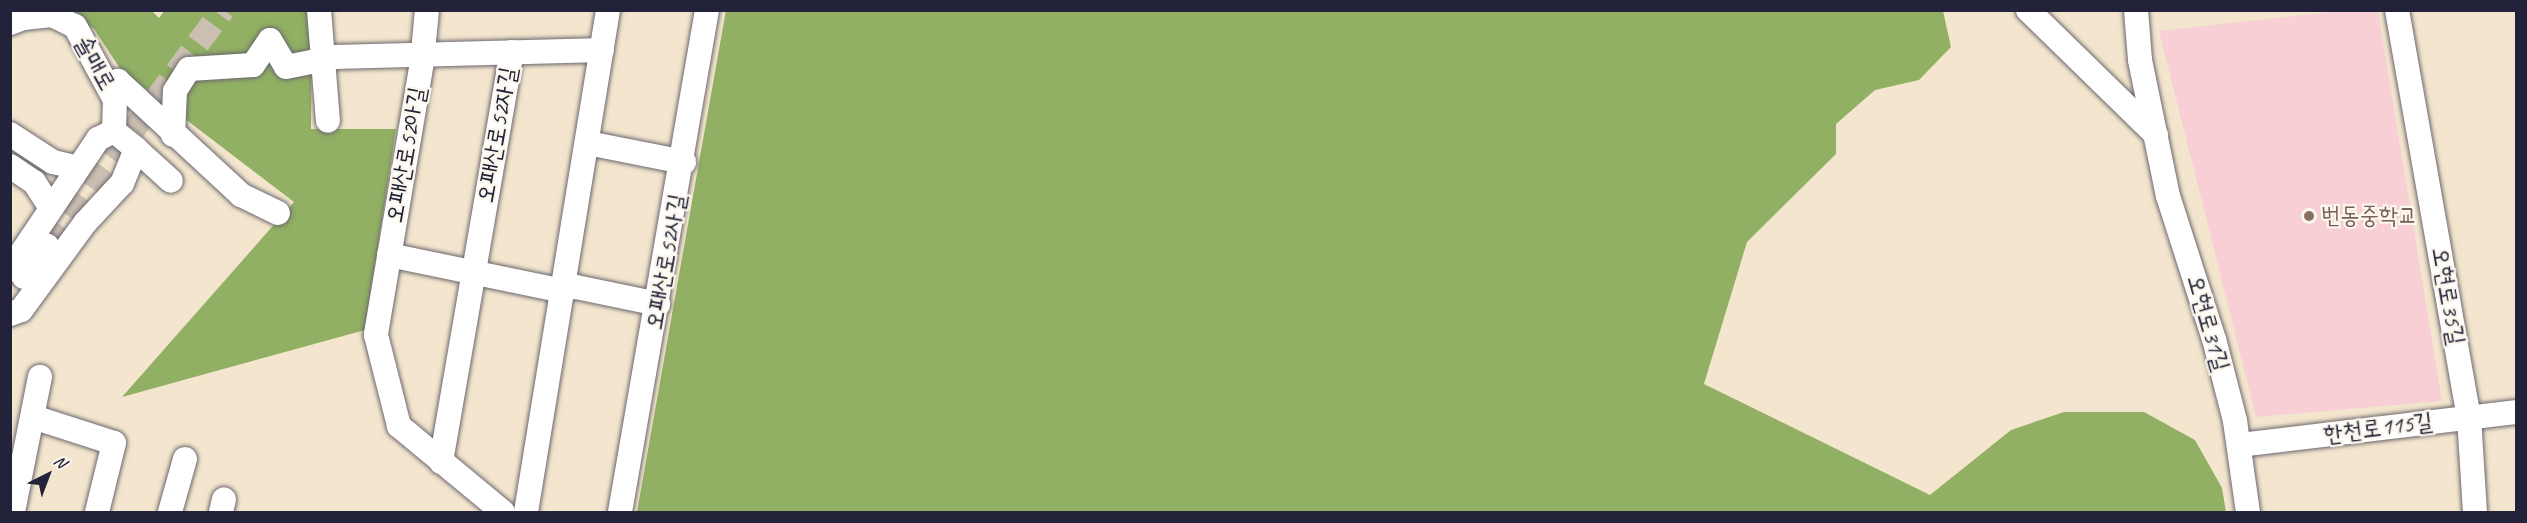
<!DOCTYPE html>
<html>
<head>
<meta charset="utf-8">
<style>
  body { margin:0 }
  #map { position:relative; width:2527px; height:523px; overflow:hidden; background:#f4e6ce; font-family:Caveat,"Poor Story",sans-serif }
  div>[style] { position:absolute }
  [style*='--x'] { left:calc(var(--x)*1px); top:calc(var(--y)*1px); width:calc(var(--w)*1px); rotate:calc(var(--a)*1deg) }
  .built>* { inset:0; background:#f7cfd4 }
  .forest>* { inset:0; background:#91b063 }
  .minor-tunnel>* { height:24px; margin-top:-12px; transform-origin:0; background:repeating-linear-gradient(90deg,#cabfb1 0 24px,transparent 0 36px) }
  .roads { filter:drop-shadow(0 0 2px #6c676e) drop-shadow(0 0 2px #6c676e) }
  .minor>* { height:24px; margin:-12px; padding:0 12px; transform-origin:12px; border-radius:12px; background:#fff }
  .dots>* { width:16px; height:16px; translate:-50% -50%; box-sizing:border-box; border:3px solid #fbf7ec; border-radius:50% }
  span { translate:-50% -50%; white-space:nowrap; text-align:center; line-height:1.15; -webkit-text-stroke:4.5px #fbf7ec; paint-order:stroke }
  .street-label { font-size:24px; color:#22223b }
  .education-label { font-size:24px; color:#785e54 }
  .left { translate:0 -50%; text-align:left }
  .frame { position:absolute; inset:0; border:12px solid #22223b; pointer-events:none }
  .north { position:absolute; left:18px; top:445px; width:60px; height:60px; -webkit-text-stroke:4px #fbf7ec; paint-order:stroke; rotate:42deg; font-size:16px; font-weight:700; line-height:24px; text-align:center; color:#22223b }
  .north::after { content:''; display:block; margin:auto; width:21px; height:27px; background:#22223b; clip-path:polygon(50% 0,100% 100%,50% 72%,0 100%) }
</style>
</head>
<body>
<div id="map">
  <div class="built">
    <div style="clip-path:polygon(2339px 11px,2378px 11px,2442px 401px,2256px 417px,2159px 31px)"></div>
  </div>
  <div class="forest">
    <div style="clip-path:polygon(726px 10px,1943px 11px,1951px 47px,1919px 80px,1875px 90px,1836px 124px,1836px 154px,1747px 242px,1704px 384px,1930px 495px,2011px 430px,2064px 412px,2144px 412px,2195px 440px,2222px 488px,2226px 512px,637px 512px)"></div>
    <div style="clip-path:polygon(66px 11px,152px 11px,159px 18px,164px 11px,312px 11px,311px 129px,396px 129px,365px 330px,122px 397px,294px 202px,121px 70px,94px 29px)"></div>
  </div>
  <div class="minor-tunnel">
    <div style="--x:47;--y:245;--w:294;--a:-53.2"></div>
  </div>
  <div class="roads">
    <div class="minor">
      <div style="--x:319;--y:10;--w:111;--a:85.4"></div>
      <div style="--x:427;--y:10;--w:52;--a:95.5"></div>
      <div style="--x:422;--y:62;--w:277;--a:99.6"></div>
      <div style="--x:376;--y:335;--w:94;--a:75.8"></div>
      <div style="--x:399;--y:426;--w:135;--a:39.6"></div>
      <div style="--x:2028;--y:10;--w:179;--a:44.3"></div>
      <div style="--x:2136;--y:10;--w:50;--a:85.4"></div>
      <div style="--x:2140;--y:60;--w:139;--a:78.4"></div>
      <div style="--x:2168;--y:196;--w:150;--a:72.2"></div>
      <div style="--x:2214;--y:339;--w:85;--a:75.6"></div>
      <div style="--x:2235;--y:421;--w:92;--a:81.9"></div>
      <div style="--x:2397;--y:10;--w:413;--a:80"></div>
      <div style="--x:2469;--y:417;--w:95;--a:86.4"></div>
      <div style="--x:10;--y:23;--w:14;--a:-21"></div>
      <div style="--x:23;--y:18;--w:29;--a:-6"></div>
      <div style="--x:52;--y:15;--w:25;--a:26"></div>
      <div style="--x:75;--y:26;--w:84;--a:61.6"></div>
      <div style="--x:115;--y:100;--w:31;--a:92"></div>
      <div style="--x:109;--y:87;--w:11;--a:-34"></div>
      <div style="--x:118;--y:81;--w:168;--a:42.8"></div>
      <div style="--x:241;--y:195;--w:41;--a:25.9"></div>
      <div style="--x:10;--y:134;--w:51;--a:33.1"></div>
      <div style="--x:53;--y:162;--w:23;--a:13"></div>
      <div style="--x:173;--y:135;--w:44;--a:-87.4"></div>
      <div style="--x:175;--y:91;--w:26;--a:-58"></div>
      <div style="--x:189;--y:69;--w:64;--a:-3.6"></div>
      <div style="--x:253;--y:65;--w:30;--a:-56"></div>
      <div style="--x:270;--y:40;--w:31;--a:59"></div>
      <div style="--x:286;--y:67;--w:51;--a:-11.3"></div>
      <div style="--x:336;--y:57;--w:266;--a:-1.5"></div>
      <div style="--x:588;--y:143;--w:98;--a:11.2"></div>
      <div style="--x:136;--y:149;--w:47;--a:42.4"></div>
      <div style="--x:10;--y:166;--w:29;--a:34"></div>
      <div style="--x:34;--y:182;--w:31;--a:57"></div>
      <div style="--x:389;--y:255;--w:167;--a:11.7"></div>
      <div style="--x:553;--y:289;--w:23;--a:-5"></div>
      <div style="--x:576;--y:287;--w:84;--a:11.7"></div>
      <div style="--x:10;--y:270;--w:158;--a:-56.1"></div>
      <div style="--x:98;--y:139;--w:18;--a:-27"></div>
      <div style="--x:114;--y:131;--w:28;--a:39"></div>
      <div style="--x:136;--y:149;--w:37;--a:112"></div>
      <div style="--x:122;--y:183;--w:54;--a:132.8"></div>
      <div style="--x:85;--y:223;--w:108;--a:126.3"></div>
      <div style="--x:21;--y:310;--w:12;--a:160"></div>
      <div style="--x:24;--y:277;--w:39;--a:-54"></div>
      <div style="--x:33;--y:417;--w:85;--a:17.8"></div>
      <div style="--x:114;--y:443;--w:71;--a:103.8"></div>
      <div style="--x:2240;--y:445;--w:278;--a:-6.8"></div>
      <div style="--x:441;--y:462;--w:416;--a:-80.2"></div>
      <div style="--x:13;--y:512;--w:138;--a:-78.7"></div>
      <div style="--x:170;--y:512;--w:55;--a:-74.2"></div>
      <div style="--x:221;--y:512;--w:13;--a:-77"></div>
      <div style="--x:526;--y:512;--w:509;--a:-80.72"></div>
      <div style="--x:620;--y:512;--w:509;--a:-80.17"></div>
    </div>
  </div>
  <div class="dots">
    <div style="left:2309px;top:216px;background:#8d6e63"></div>
  </div>
  <div class="street-label">
    <span style="left:95px;top:63px;rotate:61deg">솔매로</span>
    <span style="left:497px;top:135px;rotate:-80deg">오패산로52자길</span>
    <span style="left:406px;top:155px;rotate:-80deg">오패산로52아길</span>
    <span style="left:666px;top:262px;rotate:-80deg">오패산로52사길</span>
    <span style="left:2448px;top:296px;rotate:80deg">오현로35길</span>
    <span style="left:2208px;top:323px;rotate:74deg">오현로31길</span>
    <span style="left:2378px;top:428px;rotate:-7deg">한천로115길</span>
  </div>
  <div class="education-label">
    <span class="left" style="left:2321px;top:216px">번동중학교</span>
  </div>
  <div class="frame"></div>
  <div class="north">N</div>
</div>
</body>
</html>
